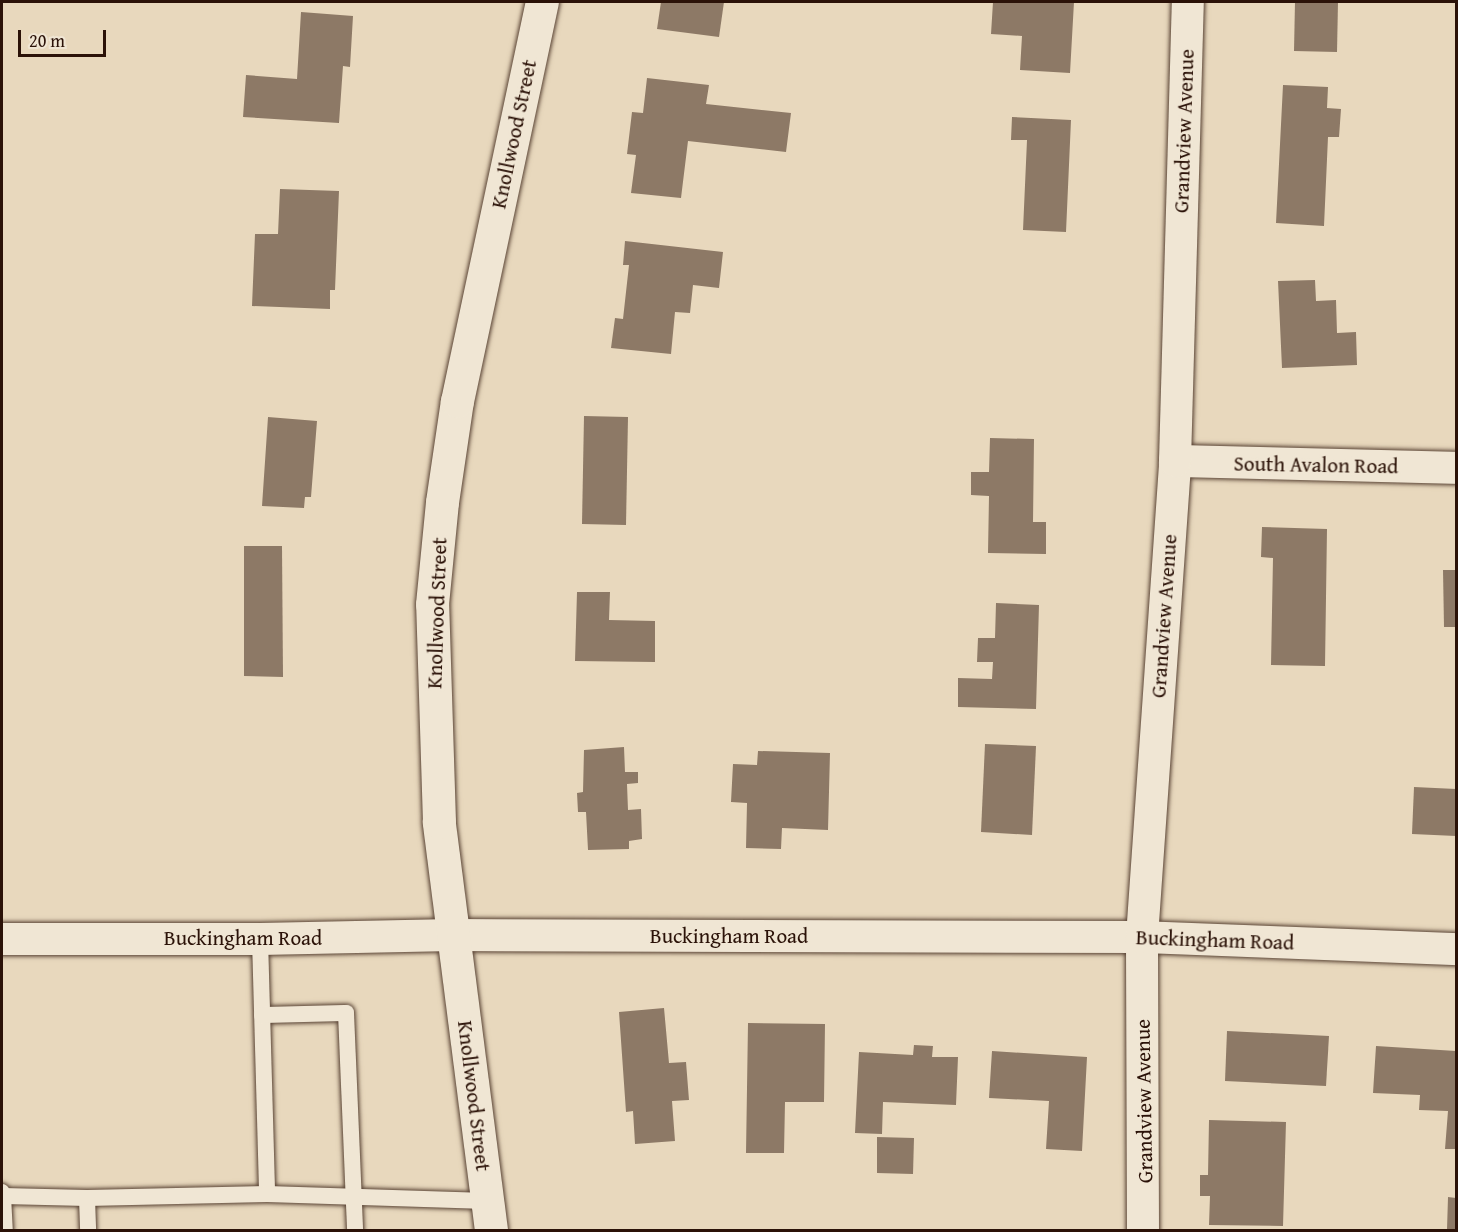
<!DOCTYPE html>
<html>
<head>
<meta charset="utf-8">
<style>
  body { margin:0 }
  #map { position:relative; width:1458px; height:1232px; overflow:hidden; background:#e8d8bd; font-family:"Gentium Book Plus",serif }
  div>[style] { position:absolute }
  [style*='--x'] { left:calc(var(--x)*1px); top:calc(var(--y)*1px); width:calc(var(--w)*1px); rotate:calc(var(--a)*1deg) }
  .building>* { inset:0; background:#8d7966 }
  .roads { filter:drop-shadow(0 0 2px #5a4435) drop-shadow(0 0 2px #5a4435) }
  .service>* { height:16px; margin:-8px; padding:0 8px; transform-origin:8px; border-radius:8px; background:#f0e6d4 }
  .minor>* { height:32px; margin:-16px; padding:0 16px; transform-origin:16px; border-radius:16px; background:#f0e6d4 }
  .secondary>* { height:33px; margin:-16.5px; padding:0 16.5px; transform-origin:16.5px; border-radius:16.5px; background:#f0e6d4 }
  span { translate:-50% -50%; white-space:nowrap; text-align:center; line-height:1.15; -webkit-text-stroke:4.5px #f0e6d4; paint-order:stroke }
  .street-label { font-size:21px; color:#2b1208 }
  .frame { position:absolute; inset:0; border:3px solid #2b1208; pointer-events:none }
  .scale { position:absolute; left:18px; top:30px; width:88px; height:27px; box-sizing:border-box; border:3px solid #2b1208; border-top:0; padding-left:8px; font-size:18px; line-height:21px; white-space:nowrap; color:#2b1208; -webkit-text-stroke:4px #f0e6d4; paint-order:stroke }
</style>
</head>
<body>
<div id="map">
  <div class="building">
    <div style="clip-path:polygon(661px 2px,724px 2px,719px 37px,657px 29px)"></div>
    <div style="clip-path:polygon(993px 2px,1074px 2px,1070px 73px,1020px 70px,1022px 36px,991px 34px)"></div>
    <div style="clip-path:polygon(1295px 2px,1338px 2px,1337px 52px,1294px 51px)"></div>
    <div style="clip-path:polygon(301px 12px,353px 16px,350px 67px,343px 66px,339px 123px,243px 117px,246px 75px,297px 79px)"></div>
    <div style="clip-path:polygon(647px 78px,709px 85px,706px 104px,791px 113px,786px 152px,688px 141px,681px 198px,631px 193px,636px 155px,627px 154px,632px 112px,643px 113px)"></div>
    <div style="clip-path:polygon(1283px 85px,1328px 87px,1327px 108px,1341px 109px,1339px 137px,1328px 137px,1324px 226px,1276px 223px)"></div>
    <div style="clip-path:polygon(1012px 117px,1071px 120px,1066px 232px,1023px 230px,1027px 140px,1011px 140px)"></div>
    <div style="clip-path:polygon(280px 189px,339px 191px,335px 290px,330px 290px,330px 309px,252px 306px,255px 234px,278px 234px)"></div>
    <div style="clip-path:polygon(625px 241px,723px 252px,719px 288px,693px 285px,690px 313px,675px 312px,671px 354px,611px 348px,615px 318px,623px 319px,629px 265px,623px 265px)"></div>
    <div style="clip-path:polygon(1315px 280px,1316px 301px,1336px 300px,1337px 333px,1356px 332px,1357px 365px,1282px 368px,1278px 281px)"></div>
    <div style="clip-path:polygon(584px 416px,628px 417px,626px 525px,582px 524px)"></div>
    <div style="clip-path:polygon(268px 417px,317px 421px,311px 497px,305px 497px,304px 508px,262px 506px)"></div>
    <div style="clip-path:polygon(990px 438px,1034px 439px,1033px 522px,1046px 522px,1046px 554px,988px 553px,989px 496px,971px 495px,971px 472px,989px 472px)"></div>
    <div style="clip-path:polygon(1262px 527px,1327px 529px,1325px 666px,1271px 665px,1273px 558px,1261px 557px)"></div>
    <div style="clip-path:polygon(244px 546px,282px 546px,283px 677px,244px 676px)"></div>
    <div style="clip-path:polygon(1443px 570px,1456px 570px,1456px 627px,1444px 627px)"></div>
    <div style="clip-path:polygon(577px 592px,610px 592px,609px 620px,655px 621px,655px 662px,575px 661px)"></div>
    <div style="clip-path:polygon(996px 603px,1039px 605px,1036px 709px,958px 707px,958px 678px,992px 679px,993px 662px,977px 662px,978px 638px,995px 638px)"></div>
    <div style="clip-path:polygon(985px 744px,1036px 746px,1032px 835px,981px 832px)"></div>
    <div style="clip-path:polygon(624px 747px,625px 772px,638px 772px,638px 783px,627px 784px,628px 810px,641px 809px,642px 839px,629px 841px,629px 849px,588px 850px,586px 812px,578px 812px,577px 793px,583px 792px,584px 750px)"></div>
    <div style="clip-path:polygon(758px 751px,830px 753px,828px 830px,782px 828px,781px 849px,746px 848px,747px 803px,731px 802px,733px 764px,757px 765px)"></div>
    <div style="clip-path:polygon(1414px 787px,1456px 789px,1456px 836px,1412px 834px)"></div>
    <div style="clip-path:polygon(664px 1008px,669px 1063px,686px 1062px,689px 1100px,672px 1101px,675px 1141px,635px 1144px,633px 1111px,626px 1112px,619px 1012px)"></div>
    <div style="clip-path:polygon(748px 1023px,825px 1024px,824px 1102px,785px 1102px,784px 1153px,746px 1153px)"></div>
    <div style="clip-path:polygon(1227px 1031px,1329px 1036px,1326px 1086px,1225px 1081px)"></div>
    <div style="clip-path:polygon(914px 1045px,933px 1046px,932px 1057px,958px 1057px,956px 1105px,883px 1102px,882px 1134px,855px 1133px,859px 1052px,913px 1055px)"></div>
    <div style="clip-path:polygon(1376px 1046px,1456px 1051px,1456px 1149px,1445px 1149px,1448px 1111px,1419px 1110px,1420px 1095px,1373px 1093px)"></div>
    <div style="clip-path:polygon(992px 1051px,1087px 1057px,1082px 1151px,1046px 1149px,1049px 1101px,989px 1098px)"></div>
    <div style="clip-path:polygon(1209px 1120px,1286px 1122px,1283px 1226px,1209px 1225px,1210px 1196px,1200px 1196px,1200px 1175px,1208px 1175px)"></div>
    <div style="clip-path:polygon(877px 1137px,914px 1138px,913px 1174px,877px 1173px)"></div>
    <div style="clip-path:polygon(1448px 1197px,1456px 1198px,1456px 1230px,1447px 1230px)"></div>
  </div>
  <div class="roads">
    <div class="service">
      <div style="--x:260;--y:939;--w:255;--a:88.4"></div>
      <div style="--x:262;--y:1015;--w:84;--a:-1.4"></div>
      <div style="--x:346;--y:1013;--w:217;--a:87.6"></div>
      <div style="--x:2;--y:1192;--w:4;--a:76"></div>
      <div style="--x:3;--y:1196;--w:84;--a:1.4"></div>
      <div style="--x:87;--y:1198;--w:180;--a:-1.3"></div>
      <div style="--x:267;--y:1194;--w:220;--a:1.8"></div>
      <div style="--x:3;--y:1196;--w:34;--a:87"></div>
      <div style="--x:87;--y:1198;--w:32;--a:88"></div>
    </div>
    <div class="minor">
      <div style="--x:1175;--y:461;--w:281;--a:1.4"></div>
      <div style="--x:2;--y:939;--w:258;--a:0"></div>
      <div style="--x:260;--y:939;--w:193;--a:-1.2"></div>
      <div style="--x:453;--y:935;--w:689;--a:0.17"></div>
      <div style="--x:1142;--y:937;--w:314;--a:2.2"></div>
      <div style="--x:1143;--y:1230;--w:293;--a:-90.2"></div>
      <div style="--x:1142;--y:937;--w:477;--a:-86"></div>
      <div style="--x:1175;--y:461;--w:459;--a:-88.4"></div>
    </div>
    <div class="secondary">
      <div style="--x:491;--y:1230;--w:411;--a:-97.3"></div>
      <div style="--x:439;--y:822;--w:218;--a:-91.8"></div>
      <div style="--x:432;--y:604;--w:102;--a:-84.4"></div>
      <div style="--x:442;--y:502;--w:102;--a:-81.6"></div>
      <div style="--x:457;--y:401;--w:408;--a:-78"></div>
    </div>
  </div>
  <div class="street-label">
    <span style="left:1184px;top:131px;rotate:-88deg">Grandview Avenue</span>
    <span style="left:514px;top:134px;rotate:-78deg">Knollwood Street</span>
    <span style="left:1316px;top:465px;rotate:1deg">South Avalon Road</span>
    <span style="left:437px;top:613px;rotate:-88deg">Knollwood Street</span>
    <span style="left:1164px;top:616px;rotate:-86deg">Grandview Avenue</span>
    <span style="left:729px;top:936px">Buckingham Road</span>
    <span style="left:243px;top:938px">Buckingham Road</span>
    <span style="left:1215px;top:940px;rotate:2deg">Buckingham Road</span>
    <span style="left:474px;top:1096px;rotate:83deg">Knollwood Street</span>
    <span style="left:1144px;top:1101px;rotate:-91deg">Grandview Avenue</span>
  </div>
  <div class="frame"></div>
  <div class="scale">20 m</div>
</div>
</body>
</html>
